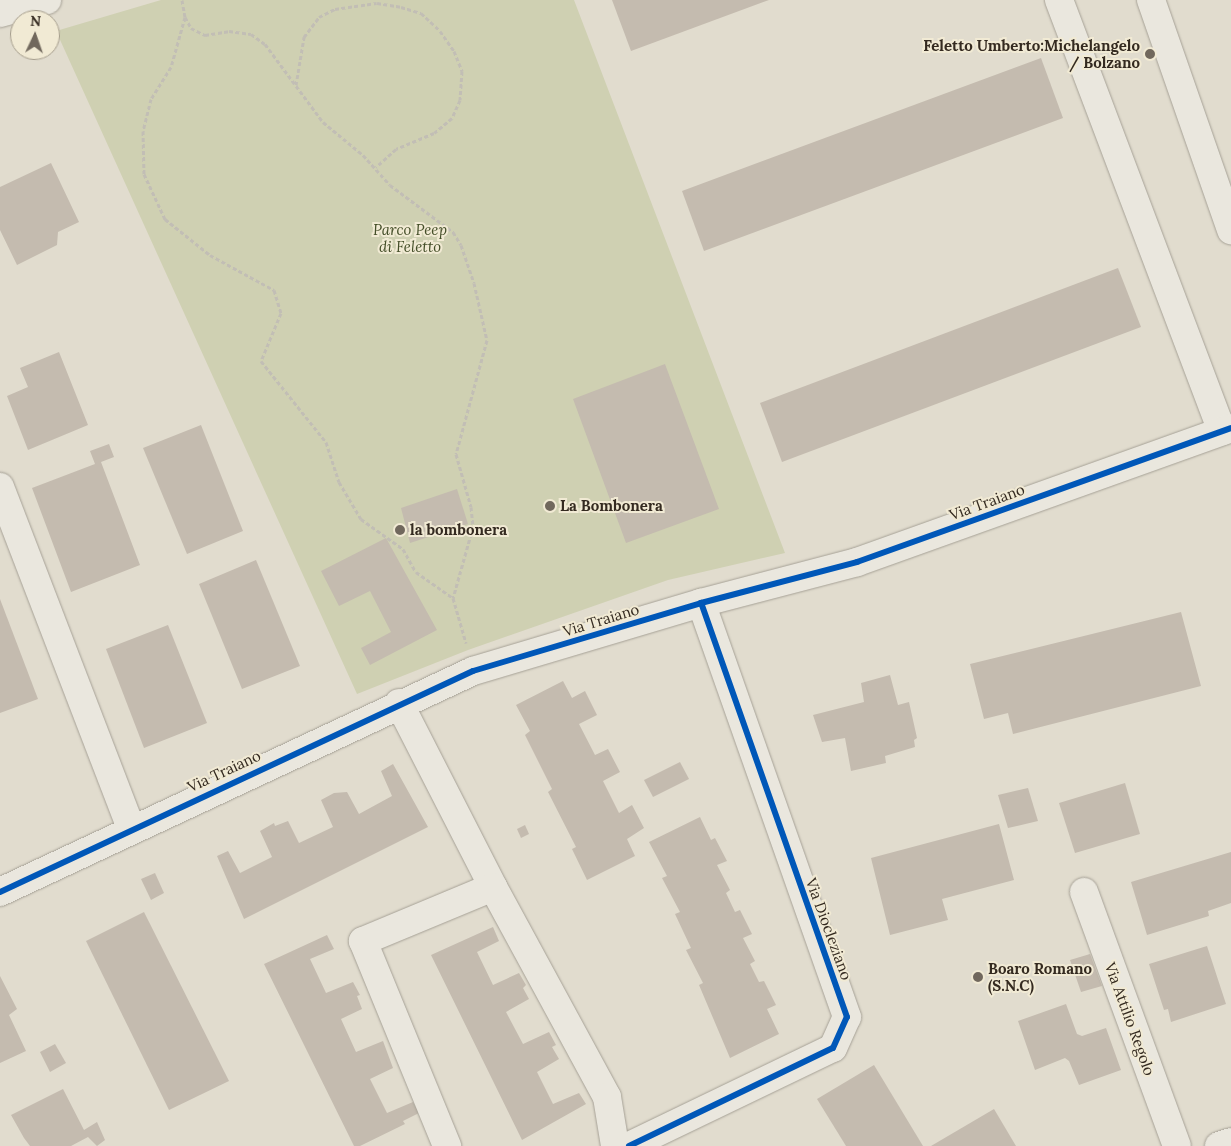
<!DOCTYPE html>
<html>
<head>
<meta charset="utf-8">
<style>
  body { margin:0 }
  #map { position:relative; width:1231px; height:1146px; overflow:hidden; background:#e1dcce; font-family:Lora,serif }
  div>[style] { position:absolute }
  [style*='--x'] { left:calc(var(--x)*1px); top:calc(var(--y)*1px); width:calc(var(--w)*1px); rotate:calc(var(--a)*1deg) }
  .green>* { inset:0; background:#cfd0b2 }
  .building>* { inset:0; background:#c4bbaf }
  .path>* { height:3px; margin-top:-1.5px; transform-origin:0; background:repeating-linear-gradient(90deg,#c2beb5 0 4px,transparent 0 6.5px) }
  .roads { filter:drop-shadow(0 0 1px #a6a196) drop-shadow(0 0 1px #a6a196) }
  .minor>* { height:28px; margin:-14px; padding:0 14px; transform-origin:14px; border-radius:14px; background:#eae7de }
  .cycleway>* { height:6px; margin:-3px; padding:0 3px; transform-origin:3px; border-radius:3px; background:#0057b8 }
  .dots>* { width:14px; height:14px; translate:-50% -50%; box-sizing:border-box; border:2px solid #f1ead4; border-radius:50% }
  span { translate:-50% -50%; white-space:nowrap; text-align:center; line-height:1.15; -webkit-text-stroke:4px #f1ead4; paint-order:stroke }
  .poi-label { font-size:15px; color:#342a20; font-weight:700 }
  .right { translate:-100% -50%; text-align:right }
  .left { translate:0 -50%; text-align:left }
  .park-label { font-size:15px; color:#444e28; font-style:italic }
  .street-label { font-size:15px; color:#342a20 }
  .north { position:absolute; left:10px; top:10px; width:50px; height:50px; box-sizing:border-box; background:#f1ead4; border:1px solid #a59d8c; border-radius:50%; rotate:3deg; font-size:14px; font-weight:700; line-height:20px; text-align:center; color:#342a20 }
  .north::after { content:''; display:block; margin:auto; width:18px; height:22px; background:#71685d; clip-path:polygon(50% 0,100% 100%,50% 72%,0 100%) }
</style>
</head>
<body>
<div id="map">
  <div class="green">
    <div style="clip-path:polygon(161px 0,574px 0,785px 553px,668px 580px,468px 650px,357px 694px,56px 31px)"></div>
  </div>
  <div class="building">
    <div style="clip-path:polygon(612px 0,769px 0,631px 51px)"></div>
    <div style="clip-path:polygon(1041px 58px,1063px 118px,704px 251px,682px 191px)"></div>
    <div style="clip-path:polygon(51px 163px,79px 222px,58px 232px,57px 245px,17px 265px,0 230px,0 187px)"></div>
    <div style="clip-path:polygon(1118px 268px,1141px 327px,782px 462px,760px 403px)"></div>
    <div style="clip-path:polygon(59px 352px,88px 425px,28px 450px,7px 396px,28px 387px,20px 368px)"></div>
    <div style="clip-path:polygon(665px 364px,719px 509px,626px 543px,573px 399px)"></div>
    <div style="clip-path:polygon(201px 425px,243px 531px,187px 554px,143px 448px)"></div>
    <div style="clip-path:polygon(109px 444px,114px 457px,101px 462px,140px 565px,71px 592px,32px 488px,95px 464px,90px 451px)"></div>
    <div style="clip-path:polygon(457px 489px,468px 524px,410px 543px,401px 508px)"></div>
    <div style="clip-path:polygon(386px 538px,437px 630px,370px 665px,361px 648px,391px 632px,370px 591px,339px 606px,321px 571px)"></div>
    <div style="clip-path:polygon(256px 560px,300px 666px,242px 689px,199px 584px)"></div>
    <div style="clip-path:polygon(0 599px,38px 699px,0 713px)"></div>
    <div style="clip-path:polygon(1181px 612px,1201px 686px,1013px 734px,1008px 713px,984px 719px,970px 664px)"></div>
    <div style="clip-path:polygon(168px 625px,207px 723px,144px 748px,106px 649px)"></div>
    <div style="clip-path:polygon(890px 675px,898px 705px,909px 702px,917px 738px,914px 740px,915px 747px,885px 756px,886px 763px,851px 771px,845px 738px,822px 742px,813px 715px,864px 702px,861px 683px)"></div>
    <div style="clip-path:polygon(563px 681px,572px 698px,585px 691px,597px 715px,579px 724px,595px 755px,608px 749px,620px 772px,603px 781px,619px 813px,632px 805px,644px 828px,627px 839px,635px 856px,587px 880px,572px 849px,576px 847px,548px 792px,552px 789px,525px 735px,530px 731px,516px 705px)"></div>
    <div style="clip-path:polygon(680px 762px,689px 779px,653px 797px,644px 780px)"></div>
    <div style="clip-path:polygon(393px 764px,428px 827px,244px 919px,217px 856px,228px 851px,240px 873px,272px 857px,260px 831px,274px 823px,275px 826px,288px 821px,299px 843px,333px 827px,321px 800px,334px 793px,347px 792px,359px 814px,392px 796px,381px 771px)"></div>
    <div style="clip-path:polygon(1125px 783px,1140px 834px,1075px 853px,1059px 803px)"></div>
    <div style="clip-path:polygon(1028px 788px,1038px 821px,1008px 828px,998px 795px)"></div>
    <div style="clip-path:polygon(700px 817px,711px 840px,715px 838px,727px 861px,717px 865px,730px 890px,726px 893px,735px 912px,740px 910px,752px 934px,743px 938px,755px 961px,750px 964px,759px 982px,764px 981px,776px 1005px,767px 1009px,779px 1034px,730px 1058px,699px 985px,703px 983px,686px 950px,691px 948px,675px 914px,680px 912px,662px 878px,667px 876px,649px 842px)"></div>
    <div style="clip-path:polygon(999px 824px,1014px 880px,942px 899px,948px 920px,890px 935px,871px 858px)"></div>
    <div style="clip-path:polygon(525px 825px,529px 834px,521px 838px,517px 829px)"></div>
    <div style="clip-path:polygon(1231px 852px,1231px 903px,1208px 911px,1209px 916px,1147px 935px,1131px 882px)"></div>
    <div style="clip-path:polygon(155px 873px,164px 893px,151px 900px,141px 879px)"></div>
    <div style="clip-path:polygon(144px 912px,229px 1081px,169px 1110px,86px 941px)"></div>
    <div style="clip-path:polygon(493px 927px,499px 941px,477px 952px,493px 985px,519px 973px,526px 985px,523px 988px,529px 999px,506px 1012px,523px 1044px,549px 1032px,556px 1045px,552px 1047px,559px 1059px,537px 1072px,553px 1104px,579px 1093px,586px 1104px,522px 1140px,431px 955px)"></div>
    <div style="clip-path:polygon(327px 935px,334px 949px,310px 959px,326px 993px,353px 982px,360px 995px,357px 996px,362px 1009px,341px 1019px,356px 1052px,383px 1041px,393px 1068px,370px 1079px,387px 1113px,413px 1102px,419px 1113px,403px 1121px,405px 1124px,360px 1146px,354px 1146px,264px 964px)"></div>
    <div style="clip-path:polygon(1207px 946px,1226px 1004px,1171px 1022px,1168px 1009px,1164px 1010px,1149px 964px)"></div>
    <div style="clip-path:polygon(1090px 954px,1102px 986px,1081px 992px,1070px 960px)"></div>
    <div style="clip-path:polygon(0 976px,17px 1009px,9px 1015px,26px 1051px,0 1063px)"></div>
    <div style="clip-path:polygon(1066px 1004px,1077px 1034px,1082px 1036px,1106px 1028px,1121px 1070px,1079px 1085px,1069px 1061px,1065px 1058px,1035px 1070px,1018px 1021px)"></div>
    <div style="clip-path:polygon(55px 1044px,66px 1063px,50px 1072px,40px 1052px)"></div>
    <div style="clip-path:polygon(874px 1065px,923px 1146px,846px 1146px,817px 1099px)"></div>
    <div style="clip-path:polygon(63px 1089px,84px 1130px,97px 1122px,105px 1140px,97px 1146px,88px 1137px,71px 1146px,30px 1146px,24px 1138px,11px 1115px)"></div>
    <div style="clip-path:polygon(994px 1109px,1016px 1146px,931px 1146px)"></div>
  </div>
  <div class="path">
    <div style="--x:182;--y:0;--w:17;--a:80"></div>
    <div style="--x:185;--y:17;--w:52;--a:105.6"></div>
    <div style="--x:171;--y:67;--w:38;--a:122"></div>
    <div style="--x:151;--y:99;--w:33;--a:104"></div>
    <div style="--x:143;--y:131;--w:43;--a:88.7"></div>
    <div style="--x:144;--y:174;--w:50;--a:65"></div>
    <div style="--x:165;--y:219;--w:58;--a:38.7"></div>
    <div style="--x:210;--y:255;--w:73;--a:28.7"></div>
    <div style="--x:274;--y:290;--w:24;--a:73"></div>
    <div style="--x:281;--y:313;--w:52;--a:112.6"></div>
    <div style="--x:261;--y:361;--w:104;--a:51.3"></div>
    <div style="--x:326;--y:442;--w:42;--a:72"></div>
    <div style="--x:339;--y:482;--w:43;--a:59.3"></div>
    <div style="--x:361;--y:519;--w:52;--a:35.5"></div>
    <div style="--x:403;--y:549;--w:26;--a:61"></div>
    <div style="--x:416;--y:572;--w:45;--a:35.1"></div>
    <div style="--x:453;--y:598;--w:47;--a:73.9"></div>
    <div style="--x:185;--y:17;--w:13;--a:61"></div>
    <div style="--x:191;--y:28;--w:16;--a:27"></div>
    <div style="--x:205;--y:35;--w:24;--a:-9"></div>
    <div style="--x:229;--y:31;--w:22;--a:8"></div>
    <div style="--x:251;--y:34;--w:17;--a:36"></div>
    <div style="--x:265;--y:44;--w:97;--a:53.4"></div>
    <div style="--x:323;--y:122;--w:52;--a:39.5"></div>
    <div style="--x:363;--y:155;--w:40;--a:48"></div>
    <div style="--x:390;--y:185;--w:79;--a:36.7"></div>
    <div style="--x:453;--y:232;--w:15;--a:58"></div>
    <div style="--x:461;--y:245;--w:40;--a:71.1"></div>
    <div style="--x:474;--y:283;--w:58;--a:77.2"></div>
    <div style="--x:487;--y:340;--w:118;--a:105.2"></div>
    <div style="--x:456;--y:454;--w:55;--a:74.2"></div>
    <div style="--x:471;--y:507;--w:20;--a:84"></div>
    <div style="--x:473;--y:527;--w:74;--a:105.7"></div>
    <div style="--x:296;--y:85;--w:49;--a:-80.5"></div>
    <div style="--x:304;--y:37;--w:25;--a:-53"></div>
    <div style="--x:319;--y:17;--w:18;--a:-27"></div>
    <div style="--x:335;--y:9;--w:42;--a:-8.1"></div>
    <div style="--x:377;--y:3;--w:24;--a:9"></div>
    <div style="--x:401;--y:7;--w:21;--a:17"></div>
    <div style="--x:421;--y:13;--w:26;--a:43"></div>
    <div style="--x:440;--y:31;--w:24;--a:55"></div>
    <div style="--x:454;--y:51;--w:22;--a:68"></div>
    <div style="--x:462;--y:71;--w:29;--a:94"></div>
    <div style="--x:460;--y:100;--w:20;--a:114"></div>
    <div style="--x:452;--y:118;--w:23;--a:140"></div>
    <div style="--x:434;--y:133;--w:41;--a:157.2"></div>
    <div style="--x:396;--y:149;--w:27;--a:138"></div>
  </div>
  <div class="roads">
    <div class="minor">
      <div style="--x:1059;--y:0;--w:461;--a:69.3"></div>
      <div style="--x:1151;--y:0;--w:244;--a:70.8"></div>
      <div style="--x:0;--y:13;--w:49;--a:-15.5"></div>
      <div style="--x:0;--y:487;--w:365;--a:69"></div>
      <div style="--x:399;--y:703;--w:207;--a:62.9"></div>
      <div style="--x:493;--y:887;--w:141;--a:157.4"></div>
      <div style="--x:363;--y:941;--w:222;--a:67.7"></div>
      <div style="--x:493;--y:887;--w:239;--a:61.5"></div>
      <div style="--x:607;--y:1097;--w:50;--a:80.7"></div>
      <div style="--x:0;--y:892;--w:522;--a:-25.04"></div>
      <div style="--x:473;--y:671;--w:238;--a:-16.6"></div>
      <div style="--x:701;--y:603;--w:161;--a:-14.7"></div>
      <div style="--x:857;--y:562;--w:397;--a:-19.7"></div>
      <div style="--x:1084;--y:892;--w:270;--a:69.9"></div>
      <div style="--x:629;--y:1146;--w:226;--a:-25.7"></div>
      <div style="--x:833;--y:1048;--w:34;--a:-66"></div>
      <div style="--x:847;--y:1017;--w:439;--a:-109.4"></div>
      <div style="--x:1219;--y:1146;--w:13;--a:-18"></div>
    </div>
  </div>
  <div class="cycleway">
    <div style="--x:0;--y:892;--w:522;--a:-25.04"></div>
    <div style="--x:473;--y:671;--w:238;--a:-16.6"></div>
    <div style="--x:701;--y:603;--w:161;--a:-14.7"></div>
    <div style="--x:857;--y:562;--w:397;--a:-19.7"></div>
    <div style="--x:629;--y:1146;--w:226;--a:-25.7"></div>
    <div style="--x:833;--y:1048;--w:34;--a:-66"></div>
    <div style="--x:847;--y:1017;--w:439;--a:-109.4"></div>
  </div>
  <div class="dots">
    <div style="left:1150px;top:54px;background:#71685d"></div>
    <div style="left:550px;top:506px;background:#71685d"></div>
    <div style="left:400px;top:530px;background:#71685d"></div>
    <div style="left:978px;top:977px;background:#71685d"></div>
  </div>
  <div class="poi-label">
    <span class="right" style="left:1140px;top:54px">Feletto Umberto:Michelangelo<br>/ Bolzano</span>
    <span class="left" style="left:560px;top:506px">La Bombonera</span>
    <span class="left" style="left:410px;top:530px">la bombonera</span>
    <span class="left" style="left:988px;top:977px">Boaro Romano<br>(S.N.C)</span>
  </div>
  <div class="park-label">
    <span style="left:410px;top:238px">Parco Peep<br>di Feletto</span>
  </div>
  <div class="street-label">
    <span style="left:987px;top:502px;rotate:-20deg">Via Traiano</span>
    <span style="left:601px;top:620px;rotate:-17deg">Via Traiano</span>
    <span style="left:224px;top:771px;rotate:-25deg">Via Traiano</span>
    <span style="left:829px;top:929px;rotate:70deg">Via Diocleziano</span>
    <span style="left:1130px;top:1019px;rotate:70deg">Via Attilio Regolo</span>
  </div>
  <div class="north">N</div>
</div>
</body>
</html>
